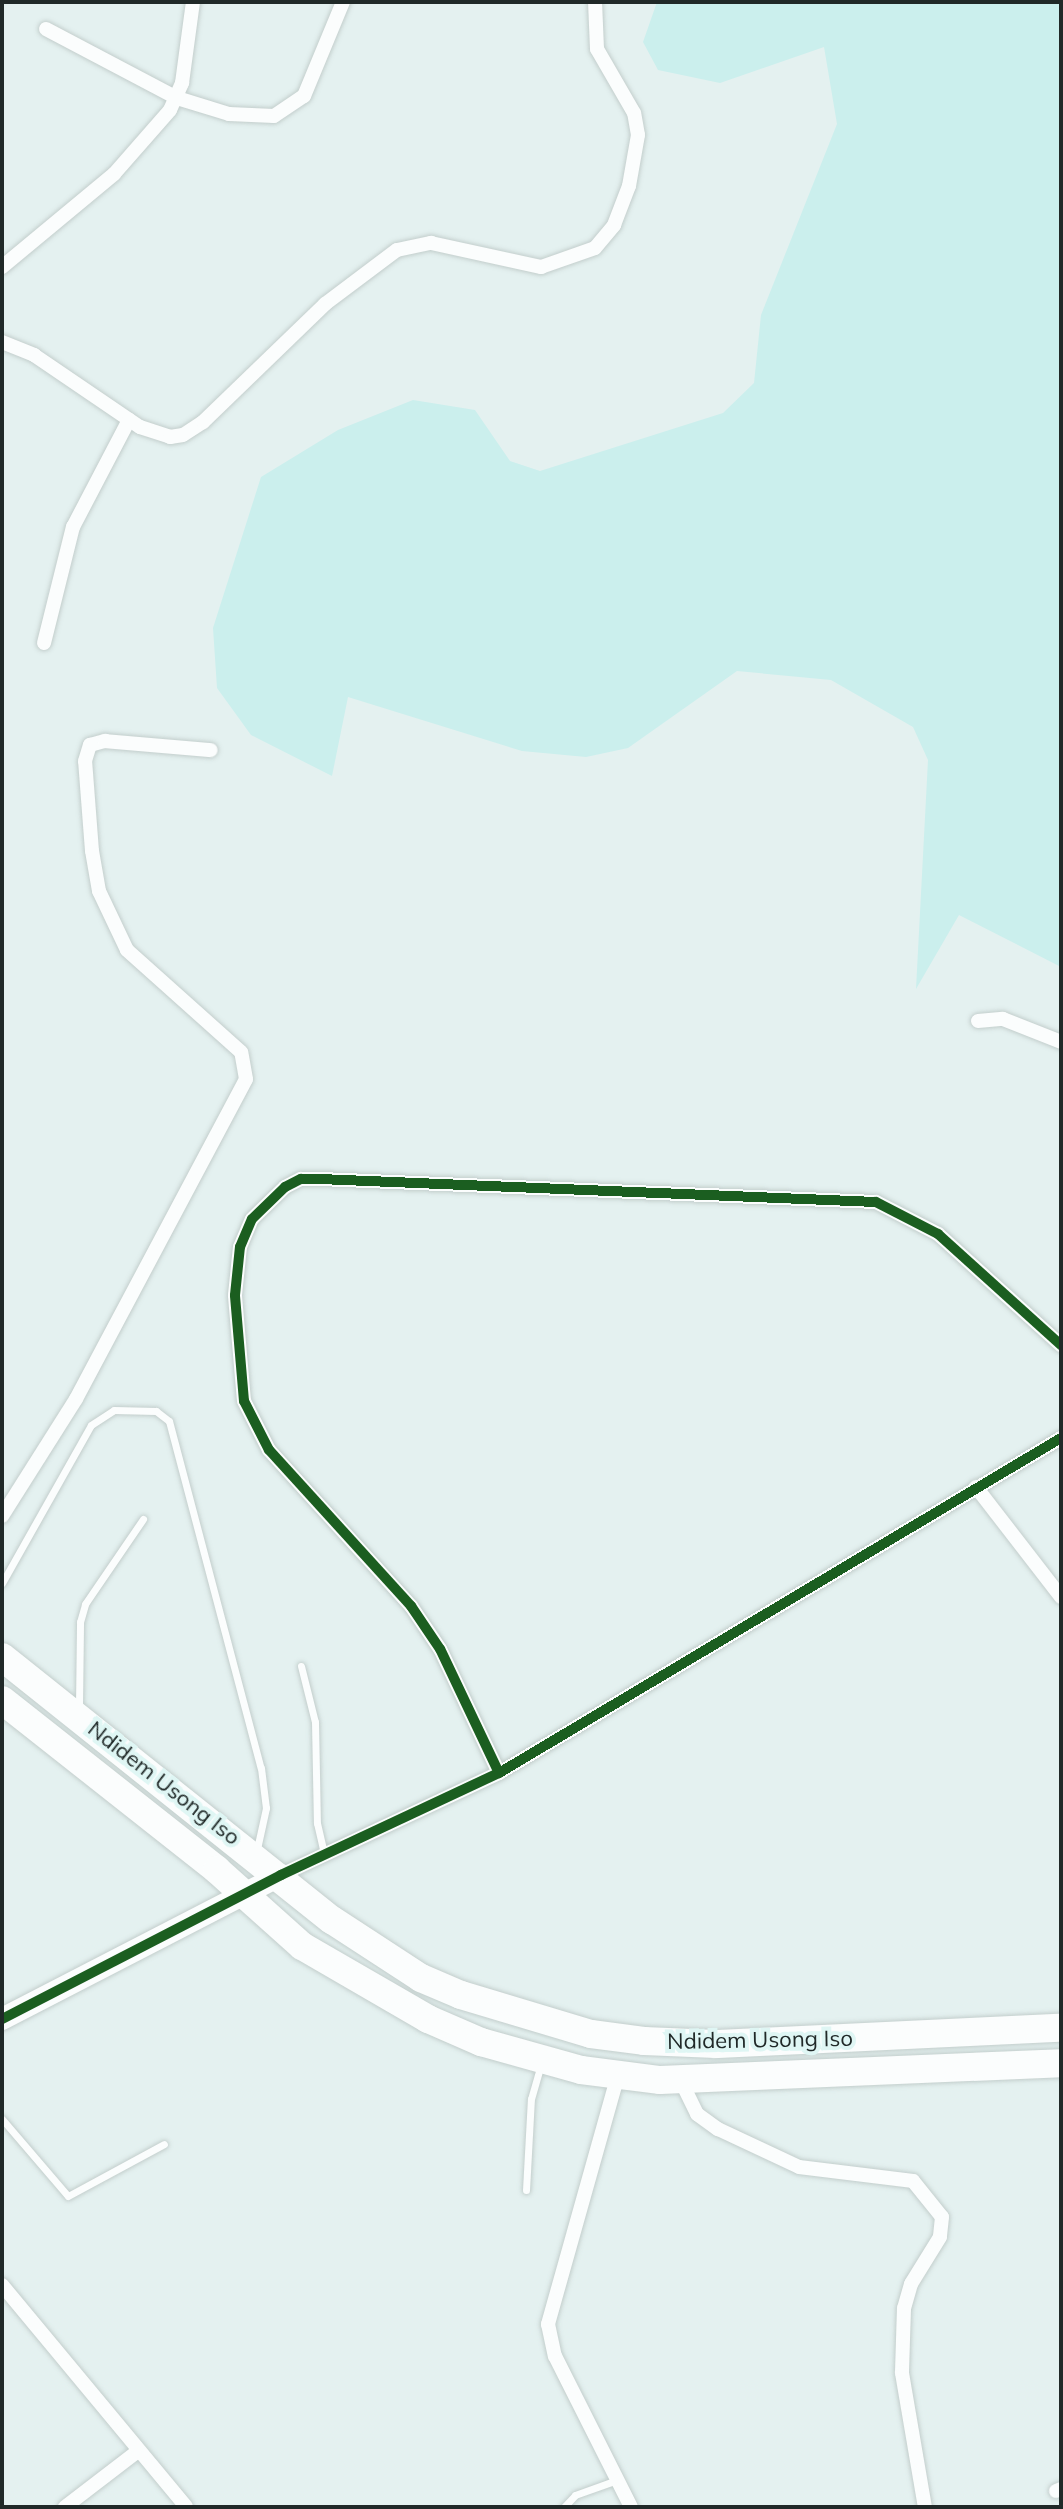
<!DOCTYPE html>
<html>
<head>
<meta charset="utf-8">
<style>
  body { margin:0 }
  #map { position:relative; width:1063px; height:2509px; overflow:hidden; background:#e4f1f0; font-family:Mulish,sans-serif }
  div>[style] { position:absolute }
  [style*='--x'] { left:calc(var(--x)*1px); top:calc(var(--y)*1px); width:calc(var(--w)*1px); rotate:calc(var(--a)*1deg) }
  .green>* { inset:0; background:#cbefed }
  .roads { filter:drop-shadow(0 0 2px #c3cecc) drop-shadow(0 0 2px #c3cecc) }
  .lane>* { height:7px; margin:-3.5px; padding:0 3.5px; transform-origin:3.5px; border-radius:3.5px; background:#fbfdfd }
  .street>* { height:14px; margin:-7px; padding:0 7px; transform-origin:7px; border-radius:7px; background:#fbfdfd }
  .secondary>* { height:22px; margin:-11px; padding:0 11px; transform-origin:11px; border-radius:11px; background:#fbfdfd }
  .highway>* { height:28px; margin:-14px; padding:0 14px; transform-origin:14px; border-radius:14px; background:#fbfdfd }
  .cycleway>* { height:10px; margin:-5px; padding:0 5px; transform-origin:5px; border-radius:5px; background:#1b5e20 }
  span { translate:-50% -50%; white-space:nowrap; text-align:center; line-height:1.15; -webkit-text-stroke:8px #dff6f4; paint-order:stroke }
  .street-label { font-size:22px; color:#202928 }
  .frame { position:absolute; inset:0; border:4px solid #202928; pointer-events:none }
</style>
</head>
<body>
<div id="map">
  <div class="green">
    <div style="clip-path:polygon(657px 2px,1061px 2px,1061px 967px,959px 915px,916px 989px,928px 760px,913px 727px,831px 680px,737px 671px,628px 748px,586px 757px,522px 751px,348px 697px,332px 776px,251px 735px,217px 688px,213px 628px,261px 477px,338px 430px,413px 400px,475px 410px,510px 461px,540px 471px,723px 413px,754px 383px,761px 315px,837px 124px,824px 47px,720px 83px,658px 70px,643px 42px)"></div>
  </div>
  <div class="roads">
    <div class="lane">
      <div style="--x:2;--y:1583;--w:181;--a:-60.6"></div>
      <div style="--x:91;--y:1425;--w:27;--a:-33"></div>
      <div style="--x:114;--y:1410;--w:42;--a:1.4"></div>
      <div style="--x:156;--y:1411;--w:16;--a:38"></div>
      <div style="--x:169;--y:1421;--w:359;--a:75.2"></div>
      <div style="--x:261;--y:1768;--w:40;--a:82.9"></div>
      <div style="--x:266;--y:1808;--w:42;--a:102.4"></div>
      <div style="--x:301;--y:1666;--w:58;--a:76"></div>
      <div style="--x:315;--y:1722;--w:101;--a:88.9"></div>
      <div style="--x:317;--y:1823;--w:32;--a:77"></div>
      <div style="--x:79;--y:1707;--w:85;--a:-89.3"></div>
      <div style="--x:80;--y:1622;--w:19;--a:-74"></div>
      <div style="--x:85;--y:1604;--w:103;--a:-55.7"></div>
      <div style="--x:2;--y:2119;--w:101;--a:49.4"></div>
      <div style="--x:68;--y:2196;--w:109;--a:-28.4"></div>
      <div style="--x:526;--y:2190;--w:91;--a:-86.9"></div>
      <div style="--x:531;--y:2099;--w:35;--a:-74"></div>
      <div style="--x:564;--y:2507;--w:16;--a:-47"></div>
      <div style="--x:575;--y:2495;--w:45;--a:-19.7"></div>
    </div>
    <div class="street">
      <div style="--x:46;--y:29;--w:148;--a:27.8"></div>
      <div style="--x:177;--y:98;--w:54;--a:17.1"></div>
      <div style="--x:229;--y:114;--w:45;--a:2.5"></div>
      <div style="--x:274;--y:116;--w:36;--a:-34"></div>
      <div style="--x:304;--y:96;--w:102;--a:-67.5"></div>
      <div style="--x:2;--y:267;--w:146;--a:-39.7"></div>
      <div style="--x:114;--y:174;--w:85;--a:-48.8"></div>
      <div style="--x:170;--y:110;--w:30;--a:-66"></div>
      <div style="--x:182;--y:83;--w:82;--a:-82.3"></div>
      <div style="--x:2;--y:342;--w:35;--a:22"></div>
      <div style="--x:34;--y:355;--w:128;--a:34.2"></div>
      <div style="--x:140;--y:427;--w:32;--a:18"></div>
      <div style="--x:170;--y:437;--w:13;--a:-9"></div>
      <div style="--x:183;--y:435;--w:24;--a:-33"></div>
      <div style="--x:203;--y:422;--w:170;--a:-44"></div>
      <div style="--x:325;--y:304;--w:90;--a:-36.9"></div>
      <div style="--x:397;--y:250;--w:35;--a:-12"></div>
      <div style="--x:431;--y:243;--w:113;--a:12.3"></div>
      <div style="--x:541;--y:267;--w:57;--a:-19.4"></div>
      <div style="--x:595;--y:248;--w:30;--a:-50"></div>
      <div style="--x:614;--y:225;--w:42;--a:-69"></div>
      <div style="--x:629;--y:186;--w:52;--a:-80"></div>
      <div style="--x:638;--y:135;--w:22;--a:-100"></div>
      <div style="--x:634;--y:113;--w:74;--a:-120"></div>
      <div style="--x:597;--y:49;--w:47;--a:-92.4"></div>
      <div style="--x:44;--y:643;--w:120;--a:-76"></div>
      <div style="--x:73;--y:527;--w:121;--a:-62.4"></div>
      <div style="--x:978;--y:1021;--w:25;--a:-5"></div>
      <div style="--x:1003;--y:1019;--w:62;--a:21.6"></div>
      <div style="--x:976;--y:1487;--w:139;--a:52.3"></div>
      <div style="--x:2;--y:1516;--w:138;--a:-57.7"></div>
      <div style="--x:76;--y:1399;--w:362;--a:-62"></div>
      <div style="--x:246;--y:1079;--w:27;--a:-100"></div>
      <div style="--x:241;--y:1052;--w:153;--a:-138.2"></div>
      <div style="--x:127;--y:950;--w:65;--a:-115.4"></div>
      <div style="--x:99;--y:891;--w:41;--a:-99.9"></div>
      <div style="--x:92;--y:851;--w:90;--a:-94.4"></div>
      <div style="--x:85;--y:761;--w:17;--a:-73"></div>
      <div style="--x:90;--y:745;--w:16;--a:-15"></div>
      <div style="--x:105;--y:741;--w:106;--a:4.9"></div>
      <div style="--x:499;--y:1773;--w:137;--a:-115.4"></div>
      <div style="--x:440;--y:1649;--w:52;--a:-124"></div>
      <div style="--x:411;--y:1606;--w:211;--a:-132.3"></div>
      <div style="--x:269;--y:1450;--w:55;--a:-117"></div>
      <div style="--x:244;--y:1401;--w:106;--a:-94.9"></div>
      <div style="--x:235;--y:1295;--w:48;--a:-84.1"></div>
      <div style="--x:240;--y:1247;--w:30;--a:-67"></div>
      <div style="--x:252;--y:1219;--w:46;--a:-44.1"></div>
      <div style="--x:285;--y:1187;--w:18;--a:-27"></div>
      <div style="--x:301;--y:1179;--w:19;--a:0"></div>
      <div style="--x:320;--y:1179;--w:556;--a:2.37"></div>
      <div style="--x:876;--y:1202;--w:70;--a:27.3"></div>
      <div style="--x:938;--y:1234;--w:166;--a:42.1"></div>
      <div style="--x:281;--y:1875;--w:241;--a:-25.1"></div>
      <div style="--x:499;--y:1773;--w:654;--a:-30.8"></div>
      <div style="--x:618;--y:2075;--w:259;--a:105.7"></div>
      <div style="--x:548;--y:2324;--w:33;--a:78"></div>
      <div style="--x:555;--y:2356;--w:169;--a:63.3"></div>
      <div style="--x:680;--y:2079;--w:39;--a:64"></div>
      <div style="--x:697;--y:2114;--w:26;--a:36"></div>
      <div style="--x:718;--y:2129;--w:89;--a:25.1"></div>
      <div style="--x:799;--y:2167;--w:115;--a:7"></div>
      <div style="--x:913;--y:2181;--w:46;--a:51.1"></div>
      <div style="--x:942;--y:2217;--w:20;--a:96"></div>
      <div style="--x:940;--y:2237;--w:55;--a:121.7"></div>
      <div style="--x:911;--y:2284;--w:25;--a:106"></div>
      <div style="--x:904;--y:2308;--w:65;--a:91.8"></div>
      <div style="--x:902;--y:2373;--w:136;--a:80.3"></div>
      <div style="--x:2;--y:2285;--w:288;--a:50.3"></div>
      <div style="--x:1056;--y:2491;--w:5;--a:-22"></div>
      <div style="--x:65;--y:2507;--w:92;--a:-37.5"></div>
    </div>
    <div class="secondary">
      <div style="--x:2;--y:2019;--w:314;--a:-27.3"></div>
    </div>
    <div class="highway">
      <div style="--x:2;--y:1657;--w:422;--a:38.6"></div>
      <div style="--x:332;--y:1920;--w:106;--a:33.1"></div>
      <div style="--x:421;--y:1978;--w:43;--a:23"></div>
      <div style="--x:461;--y:1995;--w:136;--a:16.7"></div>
      <div style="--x:591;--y:2034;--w:53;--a:7.5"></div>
      <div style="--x:644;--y:2041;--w:72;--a:2.4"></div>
      <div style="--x:716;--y:2044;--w:345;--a:-2.7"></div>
      <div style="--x:2;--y:1700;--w:274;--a:38.3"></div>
      <div style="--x:217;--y:1870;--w:114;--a:41.8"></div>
      <div style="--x:302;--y:1946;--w:146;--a:30.1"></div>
      <div style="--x:428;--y:2019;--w:58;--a:23.5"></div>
      <div style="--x:481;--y:2042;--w:104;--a:15.6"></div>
      <div style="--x:581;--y:2070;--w:80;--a:7.2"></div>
      <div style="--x:660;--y:2080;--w:401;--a:-2.4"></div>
    </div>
  </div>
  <div class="cycleway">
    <div style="--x:499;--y:1773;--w:137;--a:-115.4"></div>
    <div style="--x:440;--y:1649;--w:52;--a:-124"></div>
    <div style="--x:411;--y:1606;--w:211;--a:-132.3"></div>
    <div style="--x:269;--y:1450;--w:55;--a:-117"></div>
    <div style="--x:244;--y:1401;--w:106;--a:-94.9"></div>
    <div style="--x:235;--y:1295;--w:48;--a:-84.1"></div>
    <div style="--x:240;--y:1247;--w:30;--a:-67"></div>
    <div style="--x:252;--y:1219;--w:46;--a:-44.1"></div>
    <div style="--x:285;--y:1187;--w:18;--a:-27"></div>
    <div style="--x:301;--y:1179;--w:19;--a:0"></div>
    <div style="--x:320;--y:1179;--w:556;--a:2.37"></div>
    <div style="--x:876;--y:1202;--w:70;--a:27.3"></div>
    <div style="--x:938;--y:1234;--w:166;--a:42.1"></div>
    <div style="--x:2;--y:2019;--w:314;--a:-27.3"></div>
    <div style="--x:281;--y:1875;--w:241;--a:-25.1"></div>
    <div style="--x:499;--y:1773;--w:654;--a:-30.8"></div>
  </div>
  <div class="street-label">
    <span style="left:164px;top:1783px;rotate:38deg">Ndidem Usong Iso</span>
    <span style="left:760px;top:2040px;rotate:-1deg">Ndidem Usong Iso</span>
  </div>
  <div class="frame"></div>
</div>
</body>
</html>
